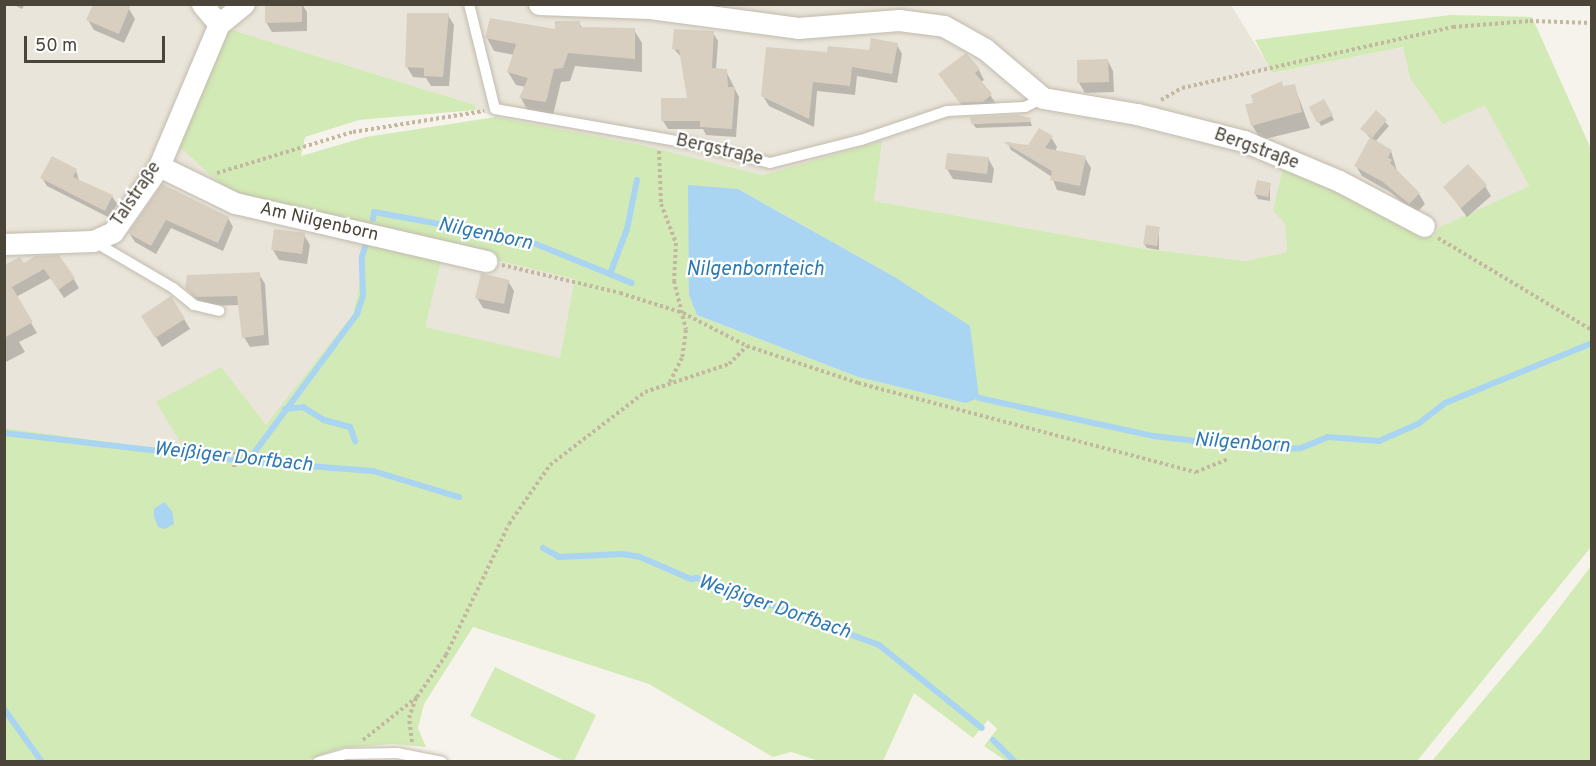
<!DOCTYPE html>
<html>
<head>
<meta charset="utf-8">
<style>
  body { margin:0 }
  #map { position:relative; width:1596px; height:766px; overflow:hidden; background:#f6f3ec; font-family:Overpass,sans-serif }
  div>[style] { position:absolute }
  [style*='--x'] { left:calc(var(--x)*1px); top:calc(var(--y)*1px); width:calc(var(--w)*1px); rotate:calc(var(--a)*1deg) }
  .residential>* { inset:0; background:#eae5da }
  .green>* { inset:0; background:#d2eab5 }
  .water>* { inset:0; background:#a9d4f2 }
  .shadow>* { inset:0; background:#0003 }
  .stream>* { height:6px; margin:-3px; padding:0 3px; transform-origin:3px; border-radius:3px; background:#a9d4f2 }
  .building>* { inset:0; background:#d8cfc1 }
  .path>* { height:4px; margin-top:-2px; transform-origin:0; background:repeating-linear-gradient(90deg,#c4b79f 0 3px,transparent 0 6px) }
  .roads { filter:drop-shadow(0 0 2px #c2bbae) drop-shadow(0 0 2px #c2bbae) }
  .service>* { height:10px; margin:-5px; padding:0 5px; transform-origin:5px; border-radius:5px; background:#fff }
  .minor>* { height:21px; margin:-10.5px; padding:0 10.5px; transform-origin:10.5px; border-radius:10.5px; background:#fff }
  span { translate:-50% -50%; white-space:nowrap; text-align:center; line-height:1.15; -webkit-text-stroke:4.5px #fff; paint-order:stroke }
  .street-label { font-size:18px; color:#4b4439 }
  .water-label { font-size:20px; color:#2e7ab2; font-style:italic }
  .frame { position:absolute; inset:0; border:6px solid #4b4439; pointer-events:none }
  .scale { position:absolute; left:24px; top:36px; width:141px; height:27px; box-sizing:border-box; border:3px solid #4b4439; border-top:0; padding-left:8px; font-size:18px; line-height:21px; white-space:nowrap; color:#4b4439; -webkit-text-stroke:4px #fff; paint-order:stroke }
</style>
</head>
<body>
<div id="map">
  <div class="residential">
    <div style="clip-path:polygon(5px 5px,1231px 5px,1273px 73px,1403px 47px,1410px 78px,1486px 104px,1529px 186px,1440px 227px,1433px 237px,1360px 199px,1285px 223px,1287px 252px,1245px 261px,1139px 248px,874px 201px,881px 142px,763px 175px,642px 145px,496px 117px,476px 110px,475px 105px,226px 28px,178px 145px,485px 254px,576px 279px,560px 359px,425px 327px,368px 242px,353px 314px,266px 426px,187px 452px,5px 428px)"></div>
  </div>
  <div class="green">
    <div style="clip-path:polygon(evenodd,1450px 15px,1532px 17px,1591px 149px,1591px 547px,1417px 761px,1006px 761px,984px 746px,997px 729px,988px 720px,973px 738px,914px 693px,883px 761px,819px 761px,791px 752px,773px 757px,649px 684px,473px 627px,424px 704px,418px 728px,426px 747px,392px 744px,341px 748px,303px 762px,5px 761px,5px 428px,186px 452px,156px 402px,221px 367px,266px 425px,353px 314px,368px 242px,442px 257px,425px 327px,560px 358px,575px 279px,245px 199px,216px 180px,178px 145px,226px 28px,475px 105px,476px 110px,359px 120px,305px 137px,301px 156px,366px 137px,496px 117px,642px 145px,763px 175px,882px 141px,874px 201px,1139px 248px,1245px 261px,1287px 252px,1285px 223px,1273px 211px,1284px 163px,1433px 237px,1440px 227px,1529px 186px,1485px 105px,1443px 124px,1410px 78px,1403px 47px,1272px 73px,1255px 40px,1450px 15px,738px 189px,893px 276px,965px 403px,858px 377px,697px 315px,689px 295px,690px 267px,738px 189px)"></div>
    <div style="clip-path:polygon(1591px 566px,1591px 761px,1432px 761px,1540px 633px)"></div>
    <div style="clip-path:polygon(495px 667px,596px 715px,574px 761px,564px 761px,470px 716px)"></div>
  </div>
  <div class="water">
    <div style="clip-path:polygon(688px 185px,738px 189px,893px 276px,970px 326px,979px 398px,965px 403px,858px 377px,697px 315px,689px 295px)"></div>
    <div style="clip-path:polygon(164px 502px,172px 511px,174px 524px,165px 529px,158px 527px,154px 516px,154px 509px)"></div>
  </div>
  <div class="shadow">
    <div style="clip-path:polygon(12px 4px,25px 4px,22px 9px)"></div>
    <div style="clip-path:polygon(120px 4px,129px 9px,135px 19px,124px 43px,94px 30px,88px 20px)"></div>
    <div style="clip-path:polygon(266px 4px,302px 4px,307px 12px,307px 31px,272px 32px,266px 22px)"></div>
    <div style="clip-path:polygon(699px 4px,720px 4px,720px 8px)"></div>
    <div style="clip-path:polygon(448px 15px,454px 25px,449px 86px,431px 86px,426px 78px,413px 77px,407px 67px)"></div>
    <div style="clip-path:polygon(579px 23px,583px 29px,634px 30px,642px 43px,642px 72px,575px 66px,570px 81px,561px 82px,553px 115px,528px 111px,521px 98px,526px 87px,516px 85px,508px 72px,514px 55px,494px 51px,487px 38px,556px 31px)"></div>
    <div style="clip-path:polygon(713px 33px,718px 41px,716px 70px,726px 71px,739px 97px,736px 137px,706px 135px,703px 129px,668px 129px,663px 121px,689px 100px,682px 58px,674px 49px)"></div>
    <div style="clip-path:polygon(897px 45px,902px 54px,897px 83px,857px 76px,855px 95px,817px 91px,814px 127px,769px 106px,763px 96px)"></div>
    <div style="clip-path:polygon(966px 55px,979px 70px,984px 80px,981px 82px,997px 105px,967px 112px,946px 84px,940px 74px)"></div>
    <div style="clip-path:polygon(1108px 61px,1113px 71px,1114px 92px,1085px 93px,1079px 83px)"></div>
    <div style="clip-path:polygon(1294px 85px,1310px 128px,1261px 140px,1252px 125px,1254px 104px)"></div>
    <div style="clip-path:polygon(1324px 101px,1334px 120px,1321px 126px,1311px 107px)"></div>
    <div style="clip-path:polygon(1376px 113px,1389px 126px,1375px 142px,1391px 151px,1397px 171px,1419px 194px,1425px 204px,1416px 213px,1390px 192px,1362px 176px,1356px 166px,1371px 139px,1362px 129px)"></div>
    <div style="clip-path:polygon(1030px 120px,1032px 126px,976px 128px,973px 124px)"></div>
    <div style="clip-path:polygon(1051px 137px,1057px 147px,1055px 152px,1085px 158px,1091px 168px,1085px 196px,1057px 190px,1052px 177px,1011px 150px,1007px 142px,1029px 147px)"></div>
    <div style="clip-path:polygon(988px 158px,994px 169px,992px 183px,953px 179px,947px 169px)"></div>
    <div style="clip-path:polygon(76px 170px,79px 181px,112px 196px,117px 204px,110px 218px,47px 186px,42px 178px)"></div>
    <div style="clip-path:polygon(1270px 184px,1270px 201px,1258px 199px,1255px 194px)"></div>
    <div style="clip-path:polygon(162px 186px,228px 218px,233px 227px,223px 251px,171px 228px,156px 254px,135px 242px,129px 233px)"></div>
    <div style="clip-path:polygon(1485px 186px,1491px 196px,1467px 217px,1445px 187px)"></div>
    <div style="clip-path:polygon(1159px 229px,1159px 250px,1147px 248px,1144px 244px)"></div>
    <div style="clip-path:polygon(304px 235px,310px 245px,307px 264px,279px 260px,273px 250px)"></div>
    <div style="clip-path:polygon(35px 257px,73px 278px,79px 288px,64px 298px,51px 278px,16px 297px,37px 333px,19px 342px,25px 352px,4px 363px,4px 269px,23px 265px)"></div>
    <div style="clip-path:polygon(259px 274px,265px 284px,269px 345px,250px 347px,244px 337px,240px 305px,203px 306px,186px 288px)"></div>
    <div style="clip-path:polygon(508px 281px,514px 291px,509px 314px,483px 308px,477px 298px)"></div>
    <div style="clip-path:polygon(184px 319px,190px 329px,162px 347px,149px 326px)"></div>
  </div>
  <div class="stream">
    <div style="--x:373;--y:219;--w:7;--a:-82"></div>
    <div style="--x:374;--y:212;--w:155;--a:10.4"></div>
    <div style="--x:526;--y:240;--w:114;--a:22.1"></div>
    <div style="--x:610;--y:274;--w:48;--a:-69.3"></div>
    <div style="--x:627;--y:229;--w:50;--a:-78.5"></div>
    <div style="--x:979;--y:398;--w:179;--a:12.3"></div>
    <div style="--x:1154;--y:436;--w:109;--a:6.9"></div>
    <div style="--x:1262;--y:449;--w:39;--a:-1"></div>
    <div style="--x:1301;--y:448;--w:29;--a:-22"></div>
    <div style="--x:1328;--y:437;--w:51;--a:4.5"></div>
    <div style="--x:1379;--y:441;--w:43;--a:-23.6"></div>
    <div style="--x:1418;--y:424;--w:34;--a:-38"></div>
    <div style="--x:1445;--y:403;--w:159;--a:-22.2"></div>
    <div style="--x:285;--y:409;--w:18;--a:-6"></div>
    <div style="--x:303;--y:407;--w:25;--a:32"></div>
    <div style="--x:324;--y:420;--w:27;--a:15"></div>
    <div style="--x:350;--y:427;--w:15;--a:70"></div>
    <div style="--x:4;--y:433;--w:243;--a:6.6"></div>
    <div style="--x:245;--y:461;--w:128;--a:4.5"></div>
    <div style="--x:373;--y:471;--w:90;--a:16.8"></div>
    <div style="--x:248;--y:461;--w:183;--a:-53.4"></div>
    <div style="--x:357;--y:314;--w:20;--a:-72"></div>
    <div style="--x:363;--y:295;--w:38;--a:-92"></div>
    <div style="--x:362;--y:257;--w:15;--a:-74"></div>
    <div style="--x:543;--y:548;--w:18;--a:29"></div>
    <div style="--x:559;--y:557;--w:63;--a:-2.7"></div>
    <div style="--x:622;--y:554;--w:18;--a:9"></div>
    <div style="--x:640;--y:557;--w:56;--a:23.3"></div>
    <div style="--x:691;--y:579;--w:6;--a:-9"></div>
    <div style="--x:697;--y:578;--w:194;--a:20.2"></div>
    <div style="--x:879;--y:645;--w:132;--a:38.9"></div>
    <div style="--x:4;--y:709;--w:65;--a:54.4"></div>
    <div style="--x:993;--y:740;--w:31;--a:45"></div>
  </div>
  <div class="building">
    <div style="clip-path:polygon(93px 4px,131px 4px,119px 34px,86px 20px)"></div>
    <div style="clip-path:polygon(265px 4px,302px 4px,302px 22px,265px 23px)"></div>
    <div style="clip-path:polygon(407px 13px,449px 13px,443px 77px,424px 76px,424px 68px,405px 67px)"></div>
    <div style="clip-path:polygon(490px 18px,555px 29px,555px 21px,580px 21px,580px 27px,635px 28px,635px 59px,568px 53px,563px 68px,554px 69px,546px 102px,519px 98px,528px 78px,507px 72px,516px 44px,485px 38px)"></div>
    <div style="clip-path:polygon(674px 29px,714px 31px,712px 68px,727px 69px,728px 87px,735px 87px,732px 129px,700px 127px,700px 121px,661px 121px,661px 98px,687px 98px,679px 50px,672px 49px)"></div>
    <div style="clip-path:polygon(871px 38px,898px 43px,892px 74px,852px 67px,850px 86px,813px 82px,809px 119px,761px 96px,766px 47px,827px 52px,828px 46px,869px 50px)"></div>
    <div style="clip-path:polygon(966px 53px,980px 69px,975px 73px,992px 94px,983px 102px,960px 103px,938px 74px)"></div>
    <div style="clip-path:polygon(1108px 59px,1109px 82px,1077px 83px,1077px 60px)"></div>
    <div style="clip-path:polygon(1282px 81px,1283px 86px,1295px 84px,1302px 112px,1251px 126px,1245px 104px,1253px 103px,1251px 95px)"></div>
    <div style="clip-path:polygon(1324px 99px,1333px 115px,1317px 123px,1309px 107px)"></div>
    <div style="clip-path:polygon(1376px 110px,1387px 120px,1372px 138px,1360px 129px)"></div>
    <div style="clip-path:polygon(1018px 115px,1031px 118px,1030px 122px,971px 124px,970px 117px)"></div>
    <div style="clip-path:polygon(1039px 128px,1053px 136px,1045px 148px,1086px 156px,1080px 186px,1050px 180px,1052px 171px,1003px 142px,1028px 145px)"></div>
    <div style="clip-path:polygon(1370px 137px,1392px 150px,1388px 157px,1392px 160px,1390px 163px,1420px 193px,1409px 204px,1383px 182px,1354px 166px)"></div>
    <div style="clip-path:polygon(947px 153px,989px 157px,987px 174px,945px 169px)"></div>
    <div style="clip-path:polygon(52px 156px,77px 169px,73px 177px,113px 195px,105px 211px,40px 178px)"></div>
    <div style="clip-path:polygon(1468px 164px,1487px 185px,1461px 208px,1443px 187px)"></div>
    <div style="clip-path:polygon(1257px 180px,1271px 183px,1268px 197px,1254px 194px)"></div>
    <div style="clip-path:polygon(162px 184px,229px 217px,218px 243px,166px 220px,151px 246px,128px 233px)"></div>
    <div style="clip-path:polygon(1146px 225px,1160px 227px,1157px 246px,1143px 244px)"></div>
    <div style="clip-path:polygon(274px 229px,305px 233px,302px 254px,271px 250px)"></div>
    <div style="clip-path:polygon(59px 255px,75px 278px,58px 290px,44px 269px,12px 287px,33px 322px,4px 338px,4px 265px,20px 257px,24px 263px,35px 256px)"></div>
    <div style="clip-path:polygon(260px 272px,264px 335px,242px 338px,237px 296px,196px 297px,185px 288px,187px 275px)"></div>
    <div style="clip-path:polygon(481px 273px,509px 280px,504px 304px,475px 298px)"></div>
    <div style="clip-path:polygon(171px 296px,185px 319px,155px 338px,141px 316px)"></div>
  </div>
  <div class="path">
    <div style="--x:1161;--y:100;--w:24;--a:-30"></div>
    <div style="--x:1182;--y:88;--w:278;--a:-12.7"></div>
    <div style="--x:1453;--y:27;--w:77;--a:-4.5"></div>
    <div style="--x:1530;--y:21;--w:62;--a:1.8"></div>
    <div style="--x:659;--y:151;--w:53;--a:87.8"></div>
    <div style="--x:661;--y:204;--w:42;--a:69"></div>
    <div style="--x:676;--y:243;--w:38;--a:93"></div>
    <div style="--x:674;--y:281;--w:50;--a:76.2"></div>
    <div style="--x:686;--y:330;--w:28;--a:98"></div>
    <div style="--x:682;--y:358;--w:27;--a:117"></div>
    <div style="--x:217;--y:173;--w:142;--a:-16.8"></div>
    <div style="--x:353;--y:132;--w:133;--a:-9.1"></div>
    <div style="--x:1438;--y:238;--w:179;--a:30.9"></div>
    <div style="--x:502;--y:265;--w:121;--a:13.3"></div>
    <div style="--x:620;--y:293;--w:66;--a:17.6"></div>
    <div style="--x:683;--y:313;--w:72;--a:27.3"></div>
    <div style="--x:747;--y:346;--w:117;--a:18.4"></div>
    <div style="--x:858;--y:383;--w:350;--a:14.8"></div>
    <div style="--x:1196;--y:472;--w:35;--a:-22"></div>
    <div style="--x:234;--y:467;--w:18;--a:-84"></div>
    <div style="--x:363;--y:740;--w:69;--a:-38.5"></div>
    <div style="--x:417;--y:697;--w:51;--a:-55.4"></div>
    <div style="--x:446;--y:655;--w:145;--a:-64.3"></div>
    <div style="--x:509;--y:524;--w:72;--a:-55.2"></div>
    <div style="--x:550;--y:465;--w:120;--a:-37.5"></div>
    <div style="--x:645;--y:392;--w:89;--a:-18.4"></div>
    <div style="--x:729;--y:364;--w:25;--a:-45"></div>
    <div style="--x:412;--y:742;--w:24;--a:-97"></div>
    <div style="--x:409;--y:718;--w:21;--a:-71"></div>
  </div>
  <div class="roads">
    <div class="service">
      <div style="--x:469;--y:4;--w:108;--a:76.1"></div>
      <div style="--x:495;--y:109;--w:201;--a:10"></div>
      <div style="--x:693;--y:144;--w:79;--a:13.9"></div>
      <div style="--x:770;--y:163;--w:94;--a:-14.2"></div>
      <div style="--x:861;--y:140;--w:91;--a:-18.6"></div>
      <div style="--x:947;--y:111;--w:78;--a:-2.9"></div>
      <div style="--x:1025;--y:107;--w:20;--a:-27"></div>
      <div style="--x:93;--y:241;--w:93;--a:30.4"></div>
      <div style="--x:173;--y:288;--w:27;--a:39"></div>
      <div style="--x:194;--y:305;--w:26;--a:13"></div>
      <div style="--x:318;--y:762;--w:29;--a:-16"></div>
      <div style="--x:346;--y:754;--w:51;--a:-1.1"></div>
      <div style="--x:397;--y:753;--w:46;--a:11.3"></div>
    </div>
    <div class="minor">
      <div style="--x:202;--y:4;--w:26;--a:50"></div>
      <div style="--x:539;--y:4;--w:111;--a:2.1"></div>
      <div style="--x:650;--y:8;--w:149;--a:7.7"></div>
      <div style="--x:798;--y:28;--w:101;--a:-4.5"></div>
      <div style="--x:899;--y:20;--w:45;--a:7.6"></div>
      <div style="--x:944;--y:26;--w:47;--a:29.3"></div>
      <div style="--x:985;--y:49;--w:76;--a:40.2"></div>
      <div style="--x:1043;--y:98;--w:95;--a:9.7"></div>
      <div style="--x:1137;--y:114;--w:110;--a:14.2"></div>
      <div style="--x:1244;--y:141;--w:103;--a:22.8"></div>
      <div style="--x:1339;--y:181;--w:96;--a:27.9"></div>
      <div style="--x:159;--y:166;--w:85;--a:26"></div>
      <div style="--x:235;--y:203;--w:258;--a:13"></div>
      <div style="--x:4;--y:244;--w:89;--a:-1.9"></div>
      <div style="--x:93;--y:241;--w:22;--a:-24"></div>
      <div style="--x:113;--y:232;--w:80;--a:-55.1"></div>
      <div style="--x:159;--y:166;--w:154;--a:-67.1"></div>
      <div style="--x:219;--y:24;--w:32;--a:-39"></div>
    </div>
  </div>
  <div class="street-label">
    <span style="left:1256px;top:150px;rotate:20deg">Bergstraße</span>
    <span style="left:719px;top:151px;rotate:13deg">Bergstraße</span>
    <span style="left:137px;top:195px;rotate:-56deg">Talstraße</span>
    <span style="left:319px;top:223px;rotate:13deg">Am Nilgenborn</span>
  </div>
  <div class="water-label">
    <span style="left:485px;top:235px;rotate:12deg">Nilgenborn</span>
    <span style="left:755px;top:270px">Nilgenbornteich</span>
    <span style="left:1242px;top:444px;rotate:4deg">Nilgenborn</span>
    <span style="left:233px;top:458px;rotate:6deg">Weißiger Dorfbach</span>
    <span style="left:774px;top:608px;rotate:19deg">Weißiger Dorfbach</span>
  </div>
  <div class="frame"></div>
  <div class="scale">50 m</div>
</div>
</body>
</html>
